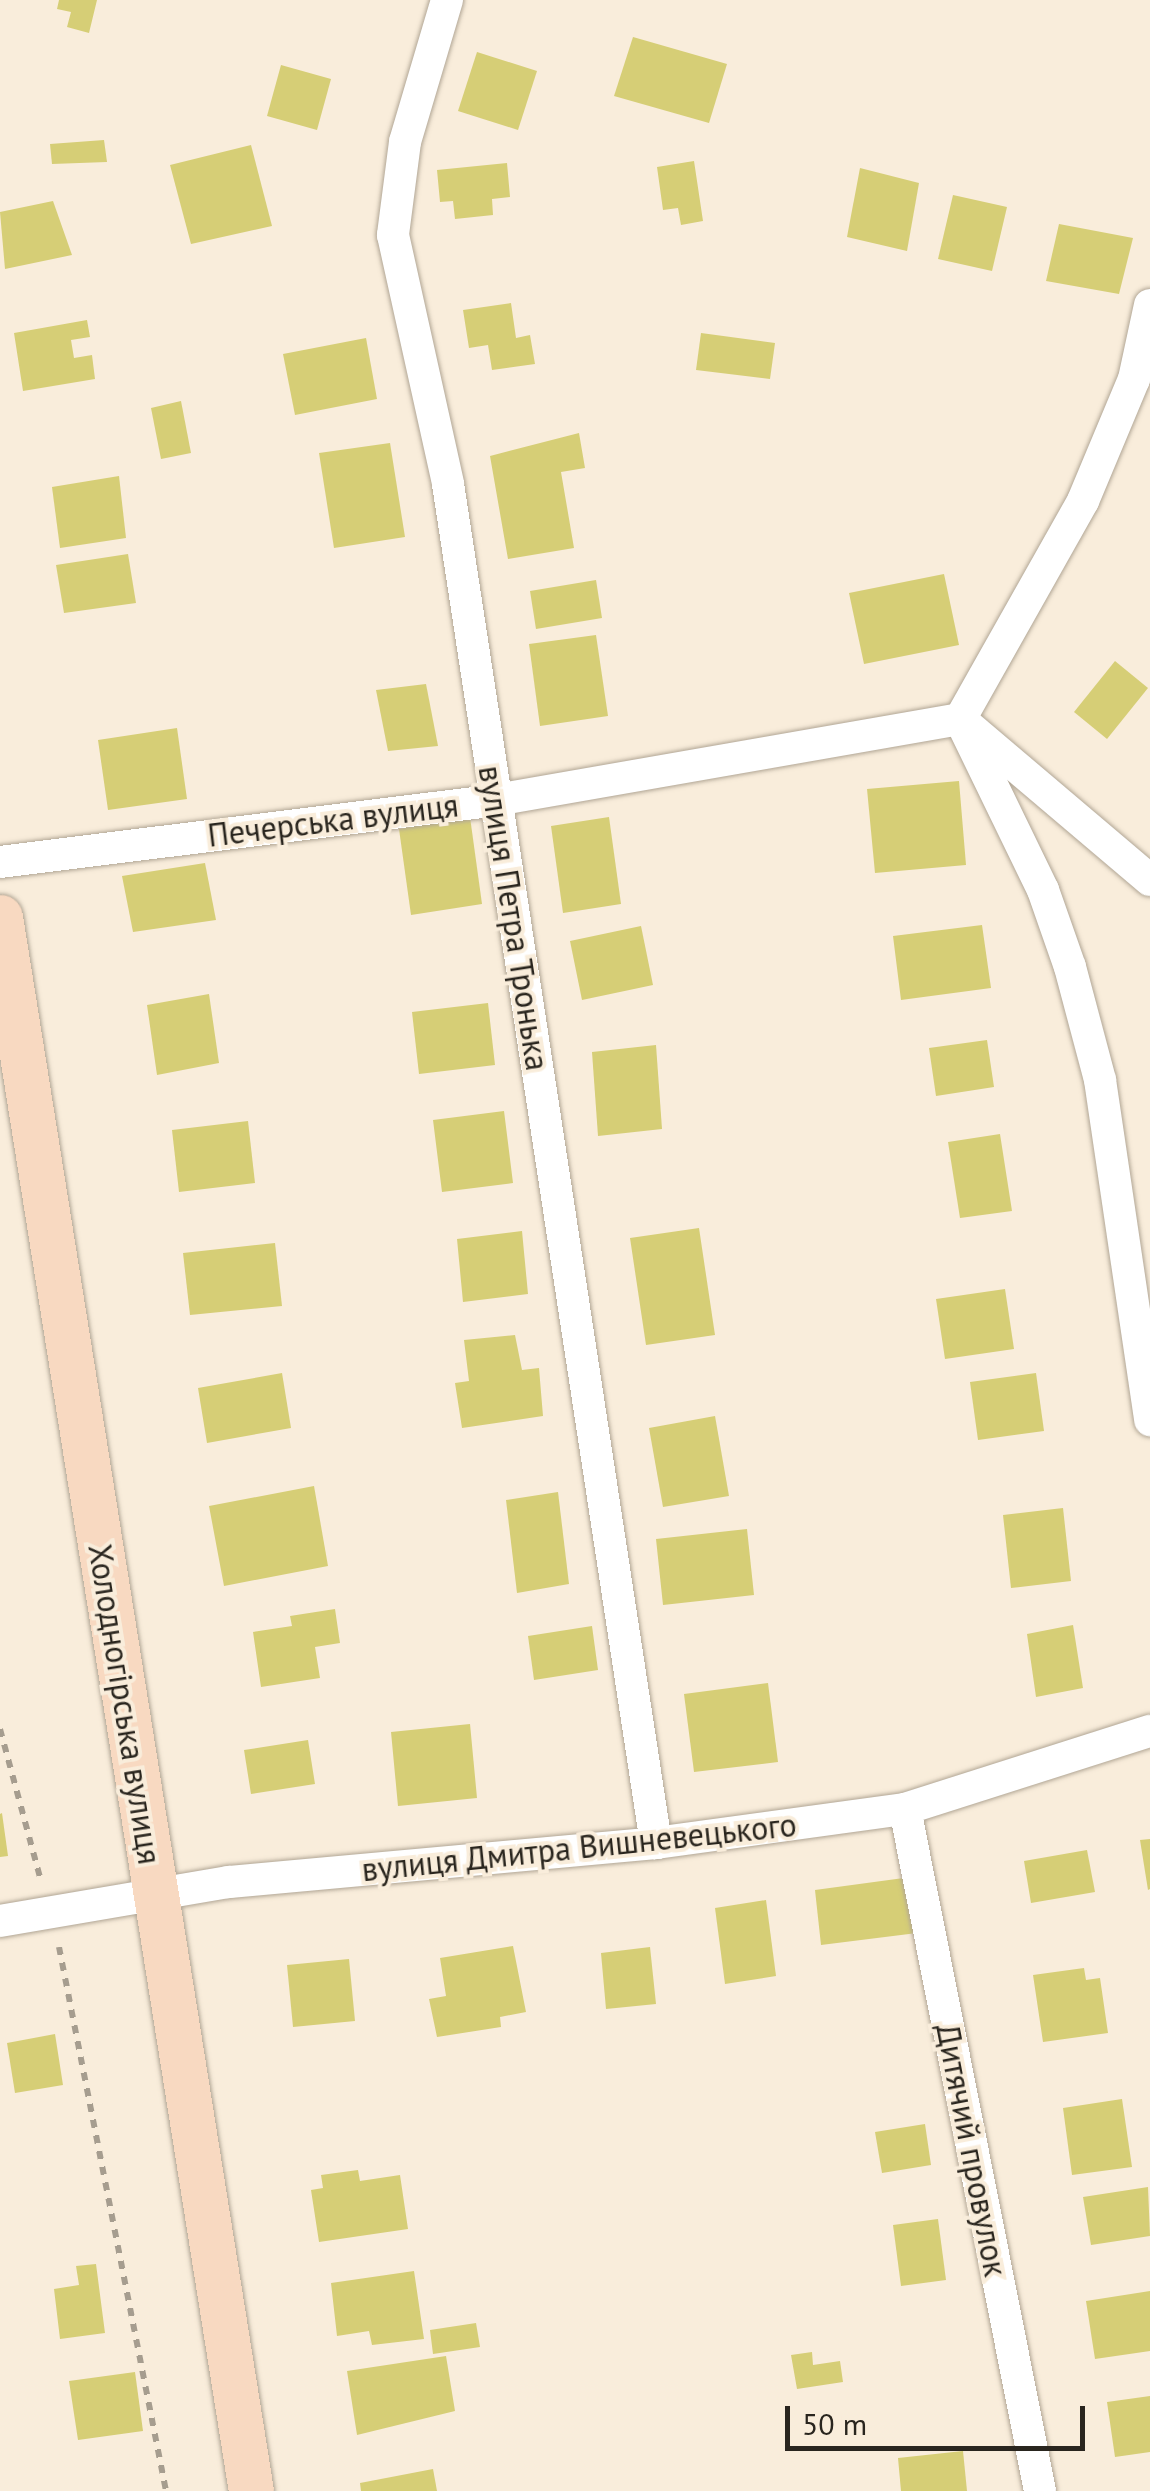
<!DOCTYPE html>
<html>
<head>
<meta charset="utf-8">
<style>
  body { margin:0 }
  #map { position:relative; width:1150px; height:2491px; overflow:hidden; background:#f9eddb; font-family:"PT Sans",sans-serif }
  div>[style] { position:absolute }
  [style*='--x'] { left:calc(var(--x)*1px); top:calc(var(--y)*1px); width:calc(var(--w)*1px); rotate:calc(var(--a)*1deg) }
  .building>* { inset:0; background:#d6ce76 }
  .path>* { height:6px; margin-top:-3px; transform-origin:0; background:repeating-linear-gradient(90deg,#a69d8f 0 8px,transparent 0 16px) }
  .roads { filter:drop-shadow(0 0 2px #b1a695) drop-shadow(0 0 2px #b1a695) }
  .street>* { height:32px; margin:-16px; padding:0 16px; transform-origin:16px; border-radius:16px; background:#fff }
  .secondary>* { height:45px; margin:-22.5px; padding:0 22.5px; transform-origin:22.5px; border-radius:22.5px; background:#f8d9c1 }
  span { translate:-50% -50%; white-space:nowrap; text-align:center; line-height:1.15; -webkit-text-stroke:8px #f9eddb; paint-order:stroke }
  .street-label { font-size:32px; color:#29251e }
  .scale { position:absolute; left:785px; top:2406px; width:300px; height:45px; box-sizing:border-box; border:5px solid #29251e; border-top:0; padding-left:12px; font-size:30px; line-height:35px; white-space:nowrap; color:#29251e; -webkit-text-stroke:8px #f9eddb; paint-order:stroke }
</style>
</head>
<body>
<div id="map">
  <div class="building">
    <div style="clip-path:polygon(59px 0,97px 0,89px 33px,67px 27px,71px 12px,57px 9px)"></div>
    <div style="clip-path:polygon(633px 37px,727px 64px,709px 123px,614px 96px)"></div>
    <div style="clip-path:polygon(477px 52px,537px 71px,518px 130px,458px 111px)"></div>
    <div style="clip-path:polygon(281px 65px,331px 79px,317px 130px,267px 116px)"></div>
    <div style="clip-path:polygon(104px 140px,107px 162px,52px 164px,50px 144px)"></div>
    <div style="clip-path:polygon(251px 145px,272px 226px,191px 244px,170px 165px)"></div>
    <div style="clip-path:polygon(694px 161px,703px 221px,681px 225px,678px 208px,663px 210px,657px 167px)"></div>
    <div style="clip-path:polygon(507px 163px,510px 197px,492px 199px,493px 215px,455px 219px,453px 201px,440px 202px,437px 170px)"></div>
    <div style="clip-path:polygon(860px 168px,919px 183px,907px 251px,847px 237px)"></div>
    <div style="clip-path:polygon(953px 195px,1007px 207px,992px 271px,938px 259px)"></div>
    <div style="clip-path:polygon(53px 201px,72px 255px,5px 269px,0 212px)"></div>
    <div style="clip-path:polygon(1059px 224px,1133px 238px,1119px 294px,1046px 281px)"></div>
    <div style="clip-path:polygon(511px 303px,516px 338px,530px 335px,535px 364px,492px 370px,488px 345px,469px 348px,463px 310px)"></div>
    <div style="clip-path:polygon(87px 320px,90px 337px,71px 340px,74px 358px,92px 355px,95px 379px,23px 391px,14px 333px)"></div>
    <div style="clip-path:polygon(701px 333px,775px 343px,770px 379px,696px 370px)"></div>
    <div style="clip-path:polygon(366px 338px,377px 399px,295px 415px,283px 354px)"></div>
    <div style="clip-path:polygon(181px 401px,191px 453px,161px 459px,151px 408px)"></div>
    <div style="clip-path:polygon(579px 433px,585px 468px,561px 472px,574px 548px,508px 559px,490px 456px)"></div>
    <div style="clip-path:polygon(390px 443px,405px 537px,334px 548px,319px 453px)"></div>
    <div style="clip-path:polygon(119px 476px,126px 538px,60px 548px,52px 487px)"></div>
    <div style="clip-path:polygon(128px 554px,136px 603px,64px 613px,56px 565px)"></div>
    <div style="clip-path:polygon(944px 574px,959px 645px,864px 664px,849px 593px)"></div>
    <div style="clip-path:polygon(596px 580px,602px 618px,536px 629px,530px 591px)"></div>
    <div style="clip-path:polygon(596px 635px,608px 716px,540px 726px,529px 644px)"></div>
    <div style="clip-path:polygon(1115px 661px,1148px 688px,1107px 739px,1074px 712px)"></div>
    <div style="clip-path:polygon(426px 684px,438px 746px,388px 751px,376px 690px)"></div>
    <div style="clip-path:polygon(177px 728px,187px 799px,108px 810px,98px 740px)"></div>
    <div style="clip-path:polygon(959px 781px,966px 865px,875px 873px,867px 789px)"></div>
    <div style="clip-path:polygon(470px 817px,482px 904px,411px 915px,399px 829px)"></div>
    <div style="clip-path:polygon(609px 817px,621px 904px,563px 913px,551px 826px)"></div>
    <div style="clip-path:polygon(205px 863px,216px 920px,133px 932px,122px 876px)"></div>
    <div style="clip-path:polygon(982px 925px,991px 988px,901px 1000px,893px 936px)"></div>
    <div style="clip-path:polygon(641px 926px,653px 985px,582px 1000px,570px 941px)"></div>
    <div style="clip-path:polygon(209px 994px,219px 1063px,157px 1075px,147px 1005px)"></div>
    <div style="clip-path:polygon(488px 1003px,495px 1065px,419px 1074px,412px 1012px)"></div>
    <div style="clip-path:polygon(987px 1040px,994px 1087px,936px 1096px,929px 1048px)"></div>
    <div style="clip-path:polygon(656px 1045px,662px 1129px,598px 1136px,592px 1052px)"></div>
    <div style="clip-path:polygon(504px 1111px,513px 1183px,442px 1192px,433px 1120px)"></div>
    <div style="clip-path:polygon(248px 1121px,255px 1183px,179px 1192px,172px 1130px)"></div>
    <div style="clip-path:polygon(1000px 1134px,1012px 1211px,960px 1218px,948px 1142px)"></div>
    <div style="clip-path:polygon(699px 1228px,715px 1335px,646px 1345px,630px 1238px)"></div>
    <div style="clip-path:polygon(522px 1231px,528px 1294px,463px 1302px,457px 1239px)"></div>
    <div style="clip-path:polygon(275px 1243px,282px 1306px,190px 1315px,183px 1253px)"></div>
    <div style="clip-path:polygon(1005px 1289px,1014px 1349px,945px 1359px,936px 1299px)"></div>
    <div style="clip-path:polygon(515px 1335px,522px 1370px,539px 1368px,543px 1416px,462px 1428px,455px 1383px,469px 1381px,464px 1340px)"></div>
    <div style="clip-path:polygon(282px 1373px,291px 1428px,207px 1443px,198px 1388px)"></div>
    <div style="clip-path:polygon(1036px 1373px,1044px 1431px,978px 1440px,970px 1382px)"></div>
    <div style="clip-path:polygon(715px 1416px,729px 1496px,663px 1507px,649px 1428px)"></div>
    <div style="clip-path:polygon(314px 1486px,328px 1566px,224px 1586px,209px 1506px)"></div>
    <div style="clip-path:polygon(558px 1492px,569px 1584px,517px 1593px,506px 1500px)"></div>
    <div style="clip-path:polygon(1063px 1508px,1071px 1581px,1011px 1588px,1003px 1515px)"></div>
    <div style="clip-path:polygon(747px 1529px,754px 1595px,663px 1605px,656px 1539px)"></div>
    <div style="clip-path:polygon(335px 1609px,340px 1643px,315px 1647px,320px 1678px,261px 1687px,253px 1632px,292px 1626px,290px 1616px)"></div>
    <div style="clip-path:polygon(1073px 1625px,1083px 1688px,1036px 1697px,1027px 1634px)"></div>
    <div style="clip-path:polygon(592px 1626px,598px 1670px,534px 1680px,528px 1636px)"></div>
    <div style="clip-path:polygon(768px 1683px,778px 1762px,694px 1772px,684px 1694px)"></div>
    <div style="clip-path:polygon(470px 1724px,477px 1798px,398px 1806px,391px 1732px)"></div>
    <div style="clip-path:polygon(308px 1740px,315px 1784px,251px 1794px,244px 1750px)"></div>
    <div style="clip-path:polygon(2px 1813px,8px 1856px,0 1857px,0 1814px)"></div>
    <div style="clip-path:polygon(1150px 1839px,1150px 1889px,1148px 1890px,1140px 1840px)"></div>
    <div style="clip-path:polygon(1087px 1850px,1095px 1892px,1031px 1903px,1024px 1861px)"></div>
    <div style="clip-path:polygon(911px 1877px,917px 1933px,821px 1945px,815px 1890px)"></div>
    <div style="clip-path:polygon(766px 1900px,776px 1976px,725px 1984px,715px 1908px)"></div>
    <div style="clip-path:polygon(513px 1946px,526px 2012px,500px 2017px,501px 2027px,437px 2037px,429px 1999px,446px 1996px,440px 1958px)"></div>
    <div style="clip-path:polygon(650px 1947px,656px 2004px,606px 2009px,601px 1953px)"></div>
    <div style="clip-path:polygon(349px 1959px,355px 2021px,293px 2027px,287px 1965px)"></div>
    <div style="clip-path:polygon(1084px 1968px,1086px 1980px,1100px 1978px,1108px 2033px,1043px 2042px,1033px 1975px)"></div>
    <div style="clip-path:polygon(55px 2034px,63px 2085px,15px 2093px,7px 2043px)"></div>
    <div style="clip-path:polygon(1122px 2099px,1132px 2167px,1072px 2175px,1063px 2108px)"></div>
    <div style="clip-path:polygon(925px 2124px,931px 2165px,882px 2173px,875px 2132px)"></div>
    <div style="clip-path:polygon(358px 2170px,360px 2181px,400px 2175px,408px 2229px,319px 2242px,311px 2190px,323px 2188px,321px 2175px)"></div>
    <div style="clip-path:polygon(1148px 2187px,1150px 2236px,1091px 2245px,1083px 2197px)"></div>
    <div style="clip-path:polygon(938px 2219px,946px 2280px,901px 2286px,893px 2225px)"></div>
    <div style="clip-path:polygon(96px 2264px,105px 2333px,60px 2339px,54px 2289px,79px 2285px,76px 2266px)"></div>
    <div style="clip-path:polygon(414px 2271px,424px 2339px,372px 2345px,369px 2331px,337px 2336px,331px 2283px)"></div>
    <div style="clip-path:polygon(1150px 2291px,1150px 2351px,1095px 2359px,1086px 2301px)"></div>
    <div style="clip-path:polygon(476px 2323px,480px 2347px,433px 2354px,430px 2330px)"></div>
    <div style="clip-path:polygon(812px 2352px,813px 2365px,840px 2361px,843px 2382px,797px 2389px,791px 2355px)"></div>
    <div style="clip-path:polygon(446px 2356px,455px 2411px,357px 2435px,347px 2371px)"></div>
    <div style="clip-path:polygon(135px 2372px,143px 2431px,78px 2440px,69px 2381px)"></div>
    <div style="clip-path:polygon(1150px 2396px,1150px 2452px,1115px 2457px,1107px 2402px)"></div>
    <div style="clip-path:polygon(963px 2451px,967px 2491px,901px 2491px,898px 2458px)"></div>
    <div style="clip-path:polygon(433px 2469px,437px 2491px,361px 2491px,360px 2483px)"></div>
  </div>
  <div class="path">
    <div style="--x:0;--y:1729;--w:153;--a:74.9"></div>
    <div style="--x:59;--y:1947;--w:554;--a:78.87"></div>
  </div>
  <div class="roads">
    <div class="street">
      <div style="--x:447;--y:0;--w:148;--a:106.5"></div>
      <div style="--x:405;--y:142;--w:94;--a:97.4"></div>
      <div style="--x:393;--y:235;--w:255;--a:77.5"></div>
      <div style="--x:448;--y:484;--w:1375;--a:81.3"></div>
      <div style="--x:1150;--y:305;--w:76;--a:102.2"></div>
      <div style="--x:1134;--y:379;--w:132;--a:112.7"></div>
      <div style="--x:1083;--y:501;--w:250;--a:119.4"></div>
      <div style="--x:960;--y:719;--w:190;--a:64.1"></div>
      <div style="--x:1043;--y:890;--w:82;--a:70.7"></div>
      <div style="--x:1070;--y:967;--w:117;--a:75.1"></div>
      <div style="--x:1100;--y:1080;--w:344;--a:81.6"></div>
      <div style="--x:0;--y:862;--w:500;--a:-7.1"></div>
      <div style="--x:496;--y:800;--w:471;--a:-9.9"></div>
      <div style="--x:960;--y:719;--w:249;--a:40.3"></div>
      <div style="--x:905;--y:1809;--w:695;--a:78.8"></div>
      <div style="--x:0;--y:1921;--w:232;--a:-9.7"></div>
      <div style="--x:229;--y:1882;--w:429;--a:-5.2"></div>
      <div style="--x:656;--y:1843;--w:251;--a:-7.8"></div>
      <div style="--x:905;--y:1809;--w:257;--a:-17.7"></div>
    </div>
    <div class="secondary">
      <div style="--x:0;--y:917;--w:1594;--a:80.94"></div>
    </div>
  </div>
  <div class="street-label">
    <span style="left:333px;top:820px;rotate:-7deg">Печерська вулиця</span>
    <span style="left:514px;top:918px;rotate:81deg">вулиця Петра Тронька</span>
    <span style="left:125px;top:1704px;rotate:81deg">Холодногірська вулиця</span>
    <span style="left:579px;top:1847px;rotate:-6deg">вулиця Дмитра Вишневецького</span>
    <span style="left:972px;top:2150px;rotate:79deg">Дитячий провулок</span>
  </div>
  <div class="scale">50 m</div>
</div>
</body>
</html>
